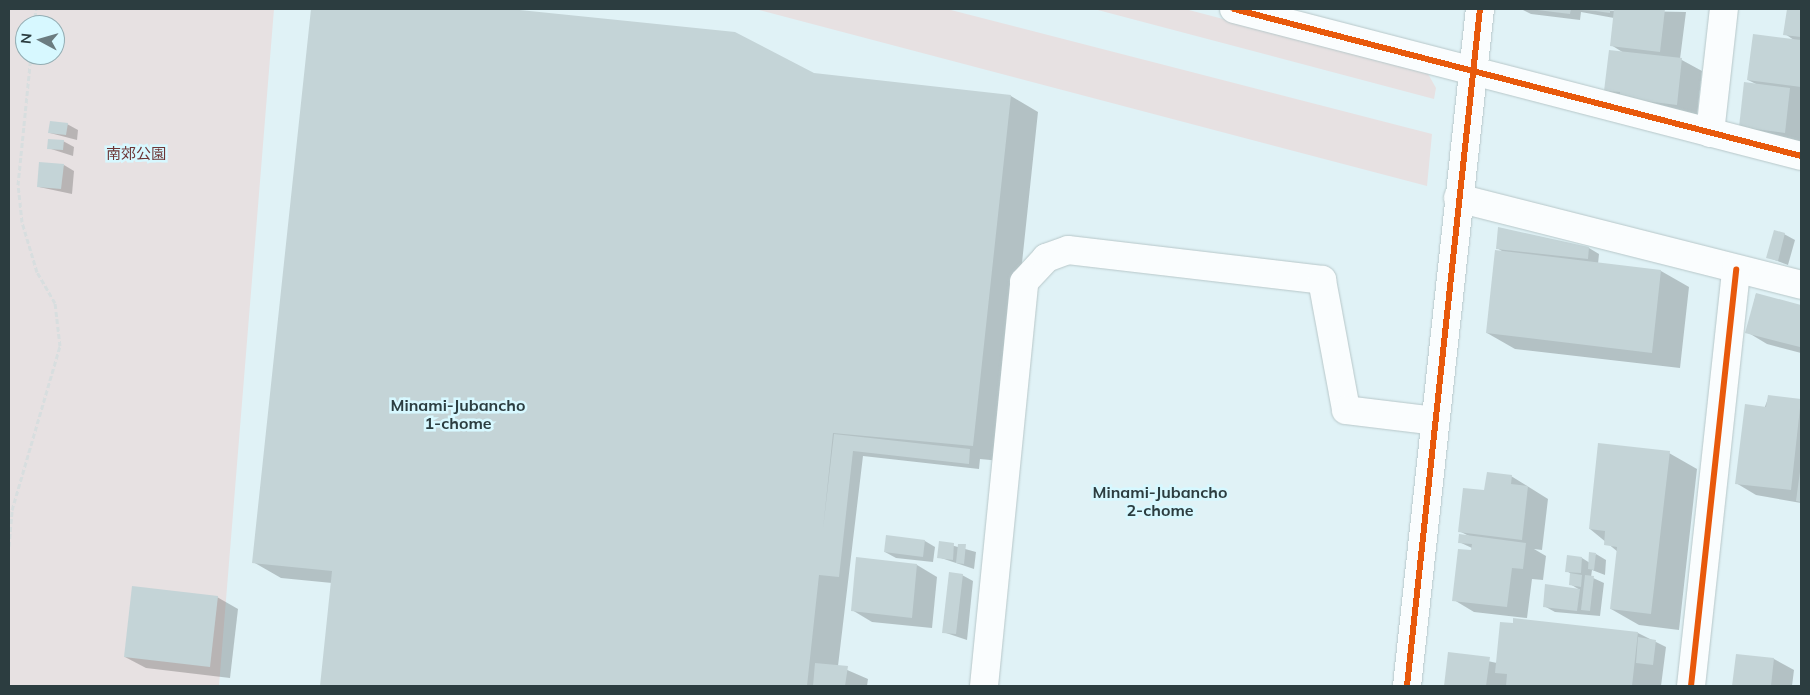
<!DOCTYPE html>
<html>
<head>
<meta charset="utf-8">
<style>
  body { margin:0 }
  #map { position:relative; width:1810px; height:695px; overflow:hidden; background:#e0f2f6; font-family:Mulish,"Noto Sans JP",sans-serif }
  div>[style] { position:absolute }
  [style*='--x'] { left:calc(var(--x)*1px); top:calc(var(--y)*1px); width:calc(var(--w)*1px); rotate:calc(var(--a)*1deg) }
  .green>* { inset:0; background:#e7e1e2 }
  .shadow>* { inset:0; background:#0003 }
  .building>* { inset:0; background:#c4d4d7 }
  .path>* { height:3px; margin-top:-1.5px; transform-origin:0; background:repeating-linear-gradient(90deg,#d8dedf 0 5px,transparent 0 7.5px) }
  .roads { filter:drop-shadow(0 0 1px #b7c7c9) drop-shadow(0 0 1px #b7c7c9) }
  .minor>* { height:28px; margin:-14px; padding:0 14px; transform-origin:14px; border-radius:14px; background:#fafdfe }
  .cycleway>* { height:6px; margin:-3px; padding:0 3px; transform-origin:3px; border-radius:3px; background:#e8590c }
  span { translate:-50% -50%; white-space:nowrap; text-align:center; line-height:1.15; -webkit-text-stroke:5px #d7f8ff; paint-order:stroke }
  .park-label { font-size:15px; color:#6d3535 }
  .neighbourhood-label { font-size:16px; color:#2c3d40; font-weight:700 }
  .frame { position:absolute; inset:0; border:10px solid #2c3d40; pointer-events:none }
  .north { position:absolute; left:15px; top:15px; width:50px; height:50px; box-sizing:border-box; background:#d7f8ff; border:1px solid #93adb3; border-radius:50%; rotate:276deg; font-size:14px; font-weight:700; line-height:20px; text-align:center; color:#2c3d40 }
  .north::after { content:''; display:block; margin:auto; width:18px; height:22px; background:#6b7c80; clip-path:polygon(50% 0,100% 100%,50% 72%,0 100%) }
</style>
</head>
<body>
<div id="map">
  <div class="green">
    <div style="clip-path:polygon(evenodd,9px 9px,274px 9px,219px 686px,9px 686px,9px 9px,25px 25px,55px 25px,55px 55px,25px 55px,25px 25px)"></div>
    <div style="clip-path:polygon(755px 9px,947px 9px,1432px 134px,1427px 186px)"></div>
    <div style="clip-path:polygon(1094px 9px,1185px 9px,1427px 72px,1436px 88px,1434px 99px)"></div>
  </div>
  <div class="shadow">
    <div style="clip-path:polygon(312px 9px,498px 9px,735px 34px,814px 74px,1011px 96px,1038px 112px,1001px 461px,980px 459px,979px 469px,863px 456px,838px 666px,868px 679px,867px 686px,321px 686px,332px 583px,281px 578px,253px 562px)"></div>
    <div style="clip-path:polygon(1521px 9px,1686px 12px,1680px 59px,1702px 71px,1697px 116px,1626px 102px,1606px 90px,1624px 53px,1611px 45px,1614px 18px,1581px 12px,1580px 20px,1531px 14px)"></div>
    <div style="clip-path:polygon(1788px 9px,1801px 9px,1801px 143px,1740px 127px,1758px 85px,1748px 80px,1794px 40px,1785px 34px)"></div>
    <div style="clip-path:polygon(67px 124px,78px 130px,77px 140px,50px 133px)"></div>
    <div style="clip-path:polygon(63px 141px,74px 147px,73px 156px,48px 148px)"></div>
    <div style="clip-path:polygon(64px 165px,74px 171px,72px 194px,39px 187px)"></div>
    <div style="clip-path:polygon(1499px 228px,1589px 248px,1599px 254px,1598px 264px,1661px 271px,1689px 287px,1680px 368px,1515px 349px,1487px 333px,1505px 253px,1497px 248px)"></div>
    <div style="clip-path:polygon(1784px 234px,1795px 240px,1788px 265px,1767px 257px)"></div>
    <div style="clip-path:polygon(1756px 294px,1801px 306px,1801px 353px,1767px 344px,1747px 332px)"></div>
    <div style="clip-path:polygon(1769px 396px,1801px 400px,1801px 503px,1756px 495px,1736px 483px)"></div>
    <div style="clip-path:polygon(1669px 453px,1697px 469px,1679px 630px,1639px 625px,1611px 609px,1618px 552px,1590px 529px)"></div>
    <div style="clip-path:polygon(1511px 476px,1548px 499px,1542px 550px,1534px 549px,1546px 556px,1543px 580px,1532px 579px,1527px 618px,1474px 612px,1454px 600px,1472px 548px,1459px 542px,1469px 536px,1459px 531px,1485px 492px)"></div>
    <div style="clip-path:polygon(887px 536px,925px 541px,935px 547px,933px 562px,896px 558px,885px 552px)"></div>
    <div style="clip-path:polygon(940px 542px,976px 552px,974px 569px,938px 557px)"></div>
    <div style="clip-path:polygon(1596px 554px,1606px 560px,1605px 575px,1592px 570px,1591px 577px,1604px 583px,1600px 616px,1555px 612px,1544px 606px,1546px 586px,1580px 590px,1570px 584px,1571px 574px,1567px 571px,1582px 558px,1590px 563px)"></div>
    <div style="clip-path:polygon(858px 558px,917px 565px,937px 577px,932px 628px,872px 622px,852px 610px)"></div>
    <div style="clip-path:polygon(962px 575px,973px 581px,967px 640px,943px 632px)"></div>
    <div style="clip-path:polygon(217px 597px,238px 609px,230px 678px,146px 668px,125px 657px)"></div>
    <div style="clip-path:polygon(1638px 633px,1666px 647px,1661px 686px,1445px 686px,1449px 653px,1497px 663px)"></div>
    <div style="clip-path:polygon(1737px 655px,1774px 659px,1794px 670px,1792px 686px,1734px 686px)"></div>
  </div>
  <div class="building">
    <div style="clip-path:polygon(311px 9px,510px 9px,735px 32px,814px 73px,1011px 95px,973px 446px,833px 433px,823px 529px,834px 434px,970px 449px,969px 464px,853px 451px,839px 577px,819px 575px,807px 686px,320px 686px,332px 571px,252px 563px)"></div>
    <div style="clip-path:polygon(1529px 9px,1571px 9px,1570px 14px)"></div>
    <div style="clip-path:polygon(1581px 9px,1610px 9px,1610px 13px)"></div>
    <div style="clip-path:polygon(1614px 9px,1665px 9px,1660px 52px,1610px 46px)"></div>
    <div style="clip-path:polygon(1787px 9px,1801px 9px,1801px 37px,1783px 35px)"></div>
    <div style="clip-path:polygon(1753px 34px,1801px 40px,1801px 87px,1747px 80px)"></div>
    <div style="clip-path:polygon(1609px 50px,1682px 58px,1677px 105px,1620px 98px,1620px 92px,1604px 91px)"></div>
    <div style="clip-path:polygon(1744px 82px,1790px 88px,1785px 133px,1739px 127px)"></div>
    <div style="clip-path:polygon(50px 121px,68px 123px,66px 135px,48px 133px)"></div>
    <div style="clip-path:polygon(48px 139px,64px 140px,63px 150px,47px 149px)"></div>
    <div style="clip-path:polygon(39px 162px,64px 164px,61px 189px,37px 187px)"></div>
    <div style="clip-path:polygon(1498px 227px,1589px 247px,1588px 259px,1496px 249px)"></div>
    <div style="clip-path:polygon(1774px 230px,1785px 233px,1778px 261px,1766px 258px)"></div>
    <div style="clip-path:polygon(1495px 250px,1661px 270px,1652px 353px,1486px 333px)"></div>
    <div style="clip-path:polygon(1756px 293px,1801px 305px,1800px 347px,1745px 333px)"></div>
    <div style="clip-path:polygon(1768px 395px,1801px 399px,1791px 490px,1735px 484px,1745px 404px,1766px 407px)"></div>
    <div style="clip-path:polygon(1598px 443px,1670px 451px,1651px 614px,1610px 609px,1617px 547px,1604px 545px,1605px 531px,1589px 529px)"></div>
    <div style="clip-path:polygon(1801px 464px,1801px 502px,1796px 501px)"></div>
    <div style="clip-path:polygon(1487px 472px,1512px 475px,1511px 484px,1528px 486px,1522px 540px,1458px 532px,1463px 488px,1484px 490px)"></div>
    <div style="clip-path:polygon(1459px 534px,1526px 543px,1523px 569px,1512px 568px,1507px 607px,1452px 601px,1458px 549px,1471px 550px,1472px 544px,1458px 543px)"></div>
    <div style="clip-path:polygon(886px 535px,925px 540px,923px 557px,884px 552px)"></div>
    <div style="clip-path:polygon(939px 541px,954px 543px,953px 560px,937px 558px)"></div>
    <div style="clip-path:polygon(958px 544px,966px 544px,964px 564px,956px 563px)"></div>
    <div style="clip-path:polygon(1589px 552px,1596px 553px,1594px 570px,1588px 569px)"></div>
    <div style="clip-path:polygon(1567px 555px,1582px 557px,1581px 573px,1565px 572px)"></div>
    <div style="clip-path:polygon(856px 557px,917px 564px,912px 618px,851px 611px)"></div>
    <div style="clip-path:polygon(949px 572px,963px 574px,956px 634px,942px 633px)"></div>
    <div style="clip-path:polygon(1570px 573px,1582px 575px,1581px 587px,1569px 585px)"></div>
    <div style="clip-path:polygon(1585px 575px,1594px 576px,1590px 611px,1581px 610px)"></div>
    <div style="clip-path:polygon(1545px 584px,1580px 589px,1577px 611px,1543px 607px)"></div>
    <div style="clip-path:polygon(132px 586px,218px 596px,210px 667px,124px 657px)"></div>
    <div style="clip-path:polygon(1513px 618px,1638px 632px,1632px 686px,1506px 686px,1507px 674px,1495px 673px,1500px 622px,1513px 623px)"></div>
    <div style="clip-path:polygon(1638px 637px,1656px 640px,1653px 665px,1636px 663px)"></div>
    <div style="clip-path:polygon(1448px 652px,1490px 657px,1486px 686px,1444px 686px)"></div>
    <div style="clip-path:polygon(1736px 654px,1774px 658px,1771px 686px,1732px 686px)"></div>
    <div style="clip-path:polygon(815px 663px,848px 666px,845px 686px,813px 686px)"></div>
  </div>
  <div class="path">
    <div style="--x:34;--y:25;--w:16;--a:-83"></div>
    <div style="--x:9;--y:546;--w:36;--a:-85"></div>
    <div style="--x:12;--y:510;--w:171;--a:-73.7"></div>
    <div style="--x:60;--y:346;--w:43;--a:-96.6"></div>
    <div style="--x:55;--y:303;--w:36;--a:-120"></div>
    <div style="--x:37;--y:272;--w:52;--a:-106.7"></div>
    <div style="--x:22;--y:222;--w:37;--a:-96"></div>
    <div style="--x:18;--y:185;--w:131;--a:-84.3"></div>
  </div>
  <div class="roads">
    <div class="minor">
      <div style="--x:1234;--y:9;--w:586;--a:14.53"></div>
      <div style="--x:1710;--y:133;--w:125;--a:-83.6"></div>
      <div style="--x:1458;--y:198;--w:354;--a:14.2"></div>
      <div style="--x:984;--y:686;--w:406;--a:-84.3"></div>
      <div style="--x:1024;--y:282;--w:33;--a:-47"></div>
      <div style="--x:1046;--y:258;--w:23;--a:-20"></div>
      <div style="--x:1068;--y:250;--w:256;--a:6.7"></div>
      <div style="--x:1322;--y:280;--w:132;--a:79.5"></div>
      <div style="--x:1346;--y:410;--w:90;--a:7"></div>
      <div style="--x:1407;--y:686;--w:681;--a:-83.85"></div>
      <div style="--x:1691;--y:686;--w:419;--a:-83.8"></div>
    </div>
  </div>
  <div class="cycleway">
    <div style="--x:1234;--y:9;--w:586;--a:14.53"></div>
    <div style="--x:1407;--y:686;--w:681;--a:-83.85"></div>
    <div style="--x:1691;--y:686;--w:419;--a:-83.8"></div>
  </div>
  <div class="park-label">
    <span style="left:136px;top:154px">南郊公園</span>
  </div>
  <div class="neighbourhood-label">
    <span style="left:458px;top:414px">Minami-Jubancho<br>1-chome</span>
    <span style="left:1160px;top:501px">Minami-Jubancho<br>2-chome</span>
  </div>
  <div class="frame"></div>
  <div class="north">N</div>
</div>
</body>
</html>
